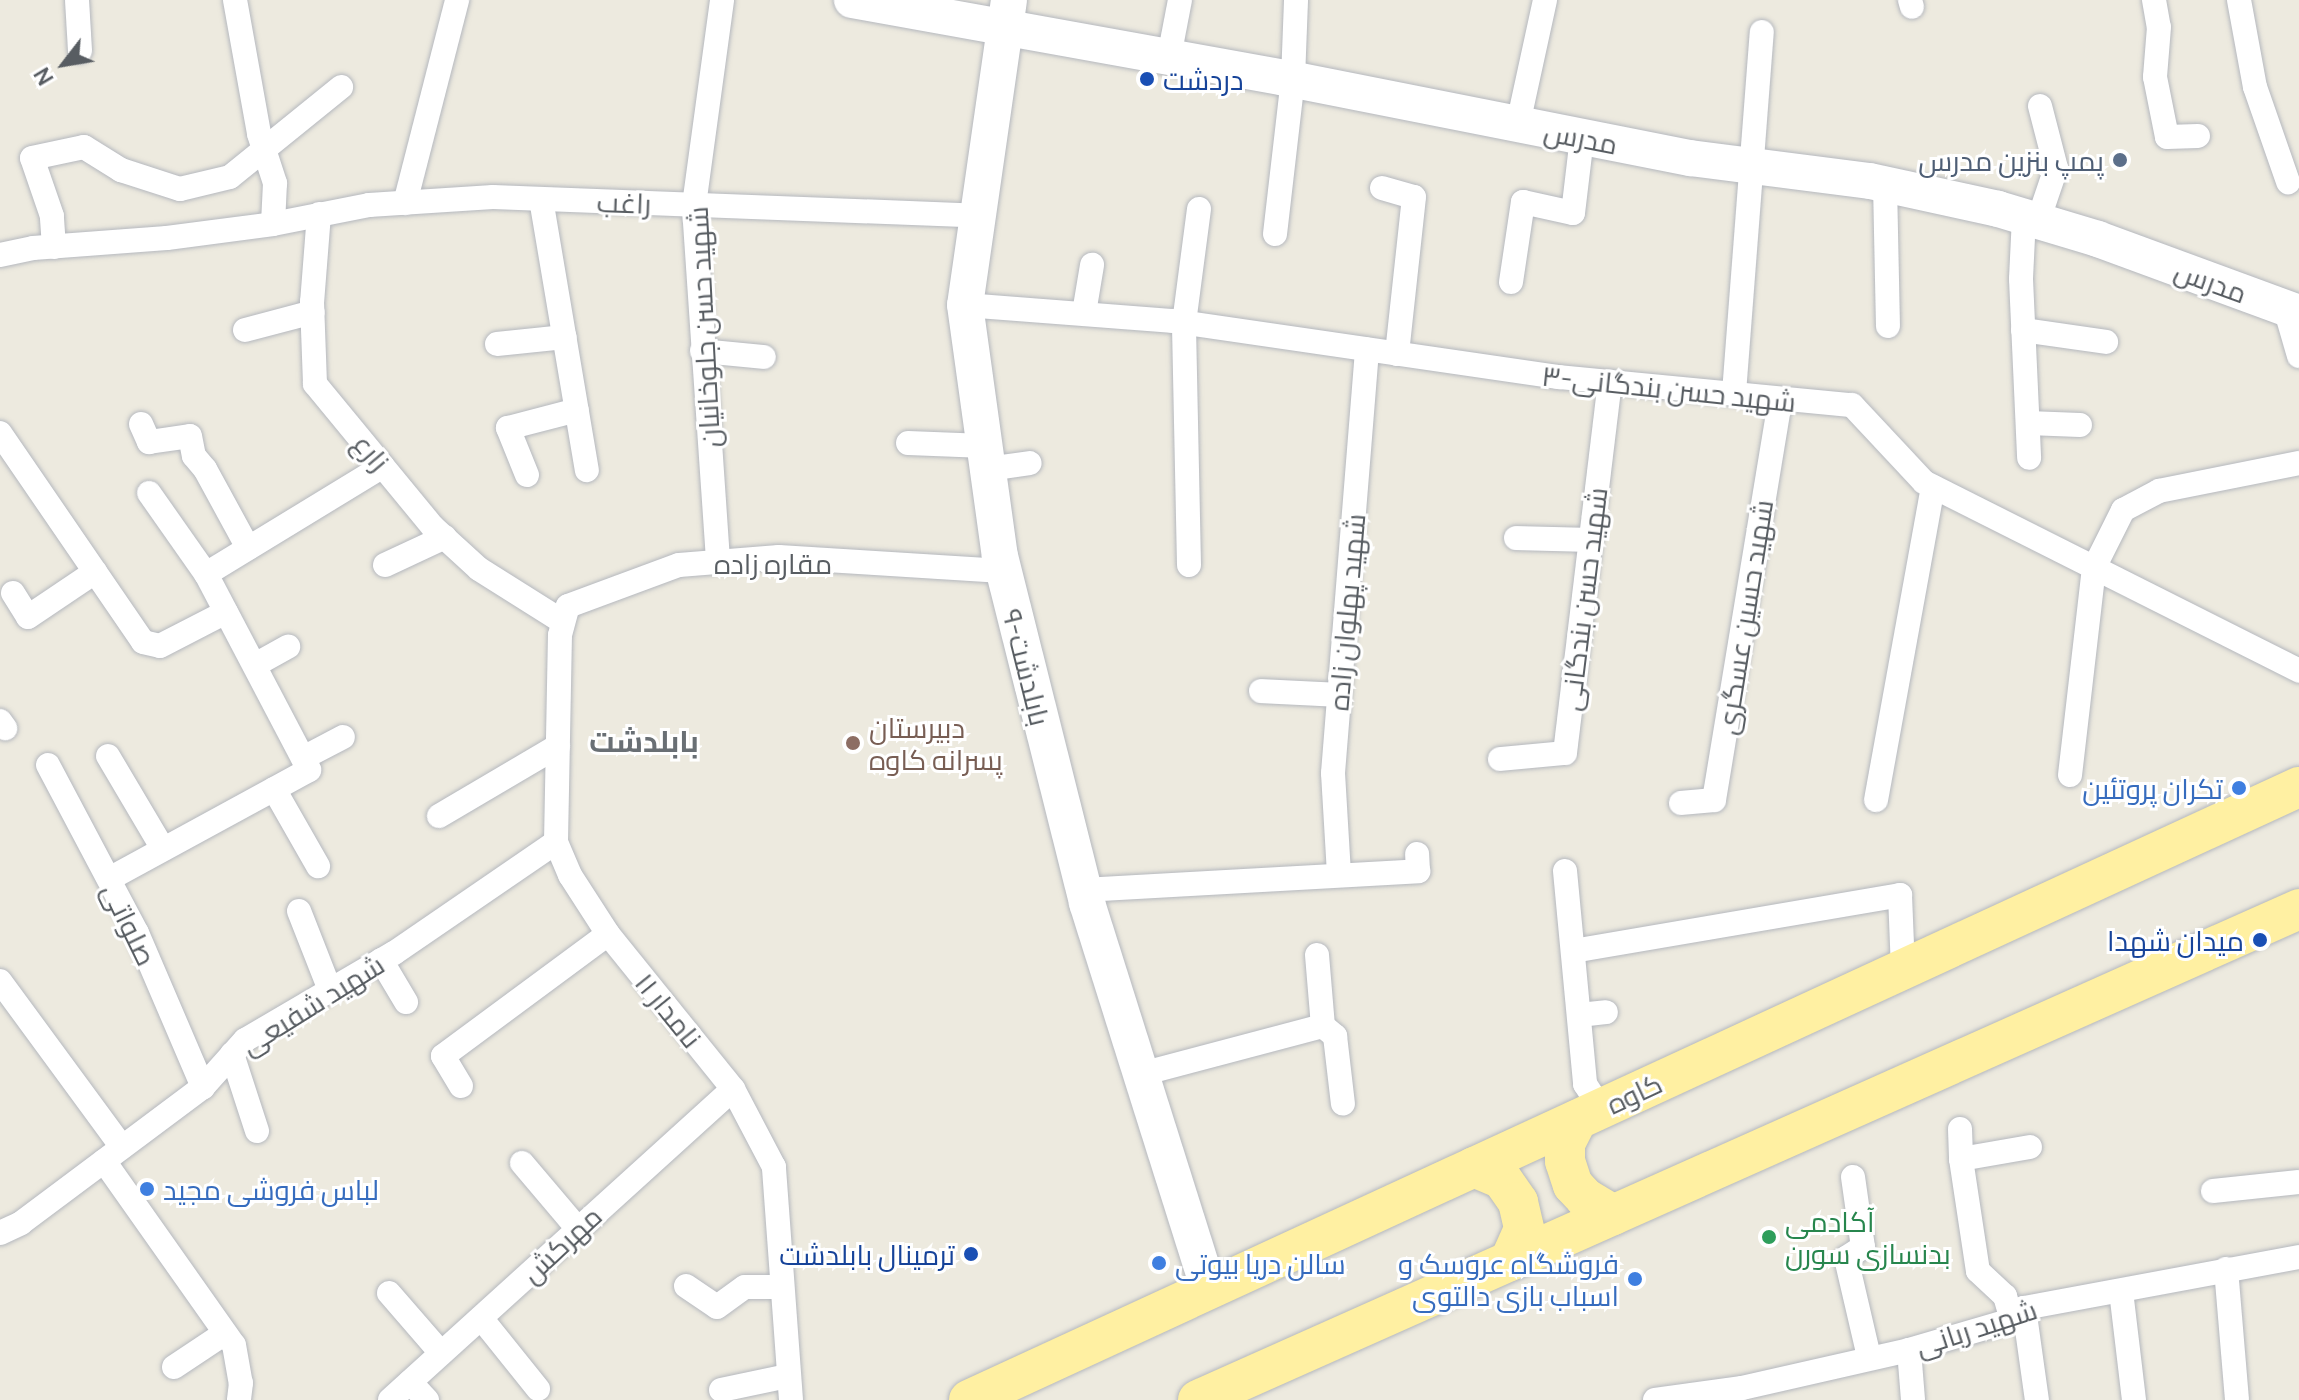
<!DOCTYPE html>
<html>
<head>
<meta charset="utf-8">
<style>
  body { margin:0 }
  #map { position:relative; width:2299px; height:1400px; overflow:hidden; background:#edeadf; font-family:Manrope,Cairo,sans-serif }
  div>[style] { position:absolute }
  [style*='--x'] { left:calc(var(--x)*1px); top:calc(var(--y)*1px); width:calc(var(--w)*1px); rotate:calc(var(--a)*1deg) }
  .roads { filter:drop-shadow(0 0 2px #b5b8be) drop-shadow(0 0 2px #b5b8be) }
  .street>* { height:24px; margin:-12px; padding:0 12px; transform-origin:12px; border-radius:12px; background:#fff }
  .secondary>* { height:36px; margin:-18px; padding:0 18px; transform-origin:18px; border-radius:18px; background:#fff }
  .primary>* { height:40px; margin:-20px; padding:0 20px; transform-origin:20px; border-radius:20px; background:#fff0a2 }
  .dots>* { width:22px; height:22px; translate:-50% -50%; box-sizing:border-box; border:4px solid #fff; border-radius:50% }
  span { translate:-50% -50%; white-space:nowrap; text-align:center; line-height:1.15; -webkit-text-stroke:6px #fff; paint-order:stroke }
  .transit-label { font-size:28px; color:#164399 }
  .left { translate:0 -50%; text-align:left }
  .right { translate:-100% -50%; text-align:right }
  .street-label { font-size:28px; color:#585d62 }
  .service-label { font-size:28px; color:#4e5e75 }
  .education-label { font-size:28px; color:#785e54 }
  .shop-label { font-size:28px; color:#366cbe }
  .leisure-label { font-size:28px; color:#27864d }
  .neighbourhood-label { font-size:30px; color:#696f74; font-weight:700 }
  .north { position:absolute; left:24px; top:24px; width:80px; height:80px; -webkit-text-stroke:6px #fff; paint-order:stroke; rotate:239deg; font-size:22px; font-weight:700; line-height:32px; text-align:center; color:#585d62 }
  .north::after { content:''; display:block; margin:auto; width:28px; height:36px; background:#585d62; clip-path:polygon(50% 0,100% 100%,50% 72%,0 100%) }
</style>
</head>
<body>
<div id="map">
  <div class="roads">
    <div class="street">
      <div style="--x:77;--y:0;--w:51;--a:86.6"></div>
      <div style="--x:235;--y:0;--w:136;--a:79.8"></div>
      <div style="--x:259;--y:134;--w:52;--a:71.9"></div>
      <div style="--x:275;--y:183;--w:41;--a:92.8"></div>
      <div style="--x:1910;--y:0;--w:7;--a:74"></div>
      <div style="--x:2154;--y:0;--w:27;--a:80"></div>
      <div style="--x:2159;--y:27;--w:50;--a:94.6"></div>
      <div style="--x:2155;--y:77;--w:61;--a:78.7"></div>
      <div style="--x:2167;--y:137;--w:31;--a:-2"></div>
      <div style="--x:2239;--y:0;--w:88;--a:79.6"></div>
      <div style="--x:2255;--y:87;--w:101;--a:70.8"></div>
      <div style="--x:1169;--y:57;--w:58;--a:-79.1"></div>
      <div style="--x:1518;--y:124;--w:127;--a:-77.7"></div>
      <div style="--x:1885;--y:184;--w:142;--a:88.8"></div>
      <div style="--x:1382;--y:188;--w:33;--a:16"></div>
      <div style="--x:1414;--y:197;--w:158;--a:96.2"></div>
      <div style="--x:541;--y:199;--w:275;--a:80.4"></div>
      <div style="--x:405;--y:203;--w:210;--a:-75.6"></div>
      <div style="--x:319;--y:214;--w:88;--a:94.5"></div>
      <div style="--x:312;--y:302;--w:82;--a:87.9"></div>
      <div style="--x:315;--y:384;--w:185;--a:50.5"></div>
      <div style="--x:433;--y:527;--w:62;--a:42.4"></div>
      <div style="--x:479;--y:569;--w:99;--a:32.2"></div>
      <div style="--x:2024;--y:217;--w:62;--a:92.8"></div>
      <div style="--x:2021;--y:279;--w:179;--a:87.4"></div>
      <div style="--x:2038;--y:221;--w:56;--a:-71.2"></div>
      <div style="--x:2056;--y:168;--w:64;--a:-104.5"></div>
      <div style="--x:1275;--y:234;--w:156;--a:-83.4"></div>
      <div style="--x:1293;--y:79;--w:79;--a:-87.8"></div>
      <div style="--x:54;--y:247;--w:31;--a:-94"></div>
      <div style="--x:52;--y:216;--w:61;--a:-109"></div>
      <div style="--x:32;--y:158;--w:53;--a:-11.9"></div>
      <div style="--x:84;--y:147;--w:44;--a:31.9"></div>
      <div style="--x:121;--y:170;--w:62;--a:17.9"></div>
      <div style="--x:180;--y:189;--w:51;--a:-13.5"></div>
      <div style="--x:230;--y:177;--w:143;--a:-39"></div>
      <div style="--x:0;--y:255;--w:34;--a:-12"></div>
      <div style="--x:33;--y:248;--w:134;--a:-4.3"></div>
      <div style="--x:167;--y:238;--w:107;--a:-7.5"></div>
      <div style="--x:273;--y:224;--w:98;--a:-11.2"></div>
      <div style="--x:369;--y:205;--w:124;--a:-3.7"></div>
      <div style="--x:493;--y:197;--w:485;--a:2.2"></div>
      <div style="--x:1511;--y:282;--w:81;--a:-81.5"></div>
      <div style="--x:1523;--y:202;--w:51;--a:12.4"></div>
      <div style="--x:1573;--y:213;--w:77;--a:-83.2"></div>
      <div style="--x:965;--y:305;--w:210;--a:4.4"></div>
      <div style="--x:1174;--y:321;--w:389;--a:8.3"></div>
      <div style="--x:1559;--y:377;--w:294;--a:5.5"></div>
      <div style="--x:1852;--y:405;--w:105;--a:46.9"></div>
      <div style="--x:1924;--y:482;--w:420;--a:26.7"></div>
      <div style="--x:2285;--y:308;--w:50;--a:73.7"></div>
      <div style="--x:1084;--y:313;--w:49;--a:-80.5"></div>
      <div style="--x:245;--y:330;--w:70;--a:-14.8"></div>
      <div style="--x:2023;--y:330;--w:84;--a:8.2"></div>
      <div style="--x:497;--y:344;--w:68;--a:-5.9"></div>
      <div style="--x:702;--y:351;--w:62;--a:5.5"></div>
      <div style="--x:1734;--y:393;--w:362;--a:-85.6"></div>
      <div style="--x:2028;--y:423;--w:52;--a:2.2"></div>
      <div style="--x:141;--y:424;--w:20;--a:66"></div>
      <div style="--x:149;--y:442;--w:41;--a:-8.3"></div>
      <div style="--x:190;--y:436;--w:20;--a:79"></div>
      <div style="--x:194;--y:456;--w:17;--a:50"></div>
      <div style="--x:205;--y:469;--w:90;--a:61.4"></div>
      <div style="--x:0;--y:433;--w:253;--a:55.6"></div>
      <div style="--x:143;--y:642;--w:17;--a:13"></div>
      <div style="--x:160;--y:646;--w:74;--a:-27.3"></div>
      <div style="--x:908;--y:443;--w:77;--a:2.2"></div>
      <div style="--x:988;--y:469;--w:42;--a:-8.1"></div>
      <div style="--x:527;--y:475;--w:51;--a:-112"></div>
      <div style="--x:508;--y:428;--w:71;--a:-14.6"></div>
      <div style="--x:1516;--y:538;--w:74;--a:1.5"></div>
      <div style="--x:718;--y:560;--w:356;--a:-93.9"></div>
      <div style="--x:694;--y:205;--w:207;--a:-82.2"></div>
      <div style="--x:385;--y:565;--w:66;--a:-25"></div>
      <div style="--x:1189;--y:565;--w:242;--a:-91.2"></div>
      <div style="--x:1184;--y:323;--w:115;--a:-82.5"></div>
      <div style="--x:206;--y:574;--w:207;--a:-31.4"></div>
      <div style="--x:13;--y:593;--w:28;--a:58"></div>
      <div style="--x:28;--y:617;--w:81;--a:-33.9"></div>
      <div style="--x:255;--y:665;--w:38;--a:-29"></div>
      <div style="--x:1261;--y:691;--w:78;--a:2.9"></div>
      <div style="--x:0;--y:721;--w:9;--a:54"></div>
      <div style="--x:108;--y:756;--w:108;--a:59.4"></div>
      <div style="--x:303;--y:758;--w:45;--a:-27.7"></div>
      <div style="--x:1500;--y:759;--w:65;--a:-5.3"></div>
      <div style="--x:1565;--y:753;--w:374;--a:-83.1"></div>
      <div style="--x:48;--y:765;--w:190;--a:62.1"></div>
      <div style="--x:137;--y:933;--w:168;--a:66.8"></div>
      <div style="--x:2070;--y:775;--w:208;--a:-83.4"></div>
      <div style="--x:2094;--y:568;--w:65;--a:-63.4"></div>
      <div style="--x:2123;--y:510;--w:41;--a:-27.8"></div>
      <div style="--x:2159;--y:491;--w:143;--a:-11.3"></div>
      <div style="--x:274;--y:789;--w:89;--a:60.3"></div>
      <div style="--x:1876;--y:800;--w:318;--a:-79.7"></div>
      <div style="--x:1681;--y:803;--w:33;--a:-5"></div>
      <div style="--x:1714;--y:800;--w:404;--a:-80.6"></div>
      <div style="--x:439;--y:816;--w:138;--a:-30.5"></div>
      <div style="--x:1565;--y:871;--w:214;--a:84.6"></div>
      <div style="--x:1585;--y:1084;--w:30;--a:57"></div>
      <div style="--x:1339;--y:874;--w:101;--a:-93.4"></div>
      <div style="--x:1333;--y:773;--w:425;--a:-85.4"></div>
      <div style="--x:109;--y:879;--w:228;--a:-28.6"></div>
      <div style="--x:309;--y:770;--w:221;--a:-117.7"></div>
      <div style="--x:206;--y:574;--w:99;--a:-125.1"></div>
      <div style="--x:1083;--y:890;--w:336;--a:-3.2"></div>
      <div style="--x:1418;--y:871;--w:17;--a:-93"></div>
      <div style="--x:299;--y:911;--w:85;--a:68.6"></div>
      <div style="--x:1573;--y:951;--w:332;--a:-9.7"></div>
      <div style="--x:1900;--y:895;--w:74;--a:87.7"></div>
      <div style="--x:1317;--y:955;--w:71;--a:85.2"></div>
      <div style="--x:1323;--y:1026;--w:16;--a:40"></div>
      <div style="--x:1335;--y:1036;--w:68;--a:83.3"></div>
      <div style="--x:381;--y:960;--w:49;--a:59.2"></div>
      <div style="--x:0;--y:981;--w:206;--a:53.7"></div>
      <div style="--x:1579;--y:1015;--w:27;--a:-6"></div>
      <div style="--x:232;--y:1054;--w:81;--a:72"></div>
      <div style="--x:1141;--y:1074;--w:188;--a:-14.8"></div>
      <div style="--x:461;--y:1086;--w:35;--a:-121"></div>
      <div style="--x:443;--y:1056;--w:205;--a:-36.5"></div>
      <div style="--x:1960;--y:1129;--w:30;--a:88"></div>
      <div style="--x:1961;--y:1159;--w:113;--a:81.4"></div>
      <div style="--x:1978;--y:1271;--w:37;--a:43"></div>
      <div style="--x:2005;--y:1296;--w:25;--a:74"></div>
      <div style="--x:1961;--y:1159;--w:70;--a:-9.9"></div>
      <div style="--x:104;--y:1161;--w:225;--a:54.8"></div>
      <div style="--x:234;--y:1345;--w:39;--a:80"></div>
      <div style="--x:241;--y:1383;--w:17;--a:97"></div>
      <div style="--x:522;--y:1163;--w:87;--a:49.7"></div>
      <div style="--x:1853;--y:1177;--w:71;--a:81.9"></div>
      <div style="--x:1863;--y:1247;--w:20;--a:147"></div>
      <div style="--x:1846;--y:1258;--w:102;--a:76.9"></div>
      <div style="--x:2213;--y:1191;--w:86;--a:-6"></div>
      <div style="--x:0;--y:1233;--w:23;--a:-25"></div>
      <div style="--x:21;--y:1223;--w:227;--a:-36.8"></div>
      <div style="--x:203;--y:1087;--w:63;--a:-48.2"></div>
      <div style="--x:245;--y:1040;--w:173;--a:-30.3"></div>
      <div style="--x:394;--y:953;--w:196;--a:-34.4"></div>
      <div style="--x:2226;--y:1269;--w:131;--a:85.2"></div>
      <div style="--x:686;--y:1286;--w:37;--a:34"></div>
      <div style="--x:717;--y:1307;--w:34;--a:-36"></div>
      <div style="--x:745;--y:1287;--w:35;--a:0"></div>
      <div style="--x:2121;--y:1291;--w:110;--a:83.2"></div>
      <div style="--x:389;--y:1293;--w:79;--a:49.1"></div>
      <div style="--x:2024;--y:1308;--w:93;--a:82"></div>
      <div style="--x:481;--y:1318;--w:91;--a:51.2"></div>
      <div style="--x:1909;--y:1350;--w:50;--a:85.4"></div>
      <div style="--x:174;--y:1367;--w:61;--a:-33.7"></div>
      <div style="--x:410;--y:1382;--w:25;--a:47"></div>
      <div style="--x:721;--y:1390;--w:68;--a:-11.8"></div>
      <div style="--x:390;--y:1400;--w:463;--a:-42.2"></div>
      <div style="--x:791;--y:1400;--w:234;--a:-94.2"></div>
      <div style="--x:774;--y:1167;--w:88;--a:-117.7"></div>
      <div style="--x:733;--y:1089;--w:199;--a:-128.9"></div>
      <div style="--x:608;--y:934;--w:70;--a:-122.8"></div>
      <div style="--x:570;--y:875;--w:36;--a:-113"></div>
      <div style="--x:556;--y:842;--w:207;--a:-88.9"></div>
      <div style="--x:560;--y:635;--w:30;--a:-75"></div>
      <div style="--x:568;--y:606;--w:118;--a:-20.3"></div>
      <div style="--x:679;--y:565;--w:100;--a:-4.6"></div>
      <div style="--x:779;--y:557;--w:224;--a:3.6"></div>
      <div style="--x:1655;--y:1400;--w:88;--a:-7.9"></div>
      <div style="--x:1742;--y:1388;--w:171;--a:-12.8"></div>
      <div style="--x:1909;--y:1350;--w:107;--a:-16.2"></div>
      <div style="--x:2012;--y:1320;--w:17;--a:-45"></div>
      <div style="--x:2024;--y:1308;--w:280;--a:-10.5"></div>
    </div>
    <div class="secondary">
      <div style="--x:852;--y:0;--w:440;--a:10.2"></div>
      <div style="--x:1285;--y:78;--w:413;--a:11.2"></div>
      <div style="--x:1690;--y:158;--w:181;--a:7.3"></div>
      <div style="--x:1870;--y:181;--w:131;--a:12.3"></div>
      <div style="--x:1998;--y:209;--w:104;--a:16.7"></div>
      <div style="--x:2098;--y:239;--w:214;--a:20.2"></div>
      <div style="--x:1009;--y:0;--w:308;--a:98.2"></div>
      <div style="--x:965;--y:305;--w:253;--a:82.1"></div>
      <div style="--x:1000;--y:556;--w:358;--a:75.9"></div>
      <div style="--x:1087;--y:903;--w:406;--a:72.5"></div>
    </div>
    <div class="primary">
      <div style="--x:1577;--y:1120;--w:27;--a:117"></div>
      <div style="--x:1565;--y:1144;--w:17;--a:90"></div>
      <div style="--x:1565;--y:1161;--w:25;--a:72"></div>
      <div style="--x:1573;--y:1185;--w:18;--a:47"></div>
      <div style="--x:1585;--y:1198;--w:33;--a:31"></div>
      <div style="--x:1474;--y:1167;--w:30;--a:23"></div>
      <div style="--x:1502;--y:1179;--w:28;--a:55"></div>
      <div style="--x:1518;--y:1202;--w:28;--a:77"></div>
      <div style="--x:1524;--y:1229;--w:35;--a:114"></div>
      <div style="--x:969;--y:1400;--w:1464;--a:-24.75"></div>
      <div style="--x:1198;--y:1400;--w:1206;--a:-24.03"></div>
    </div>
  </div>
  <div class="dots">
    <div style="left:1147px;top:79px;background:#1a4fb4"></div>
    <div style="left:2120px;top:160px;background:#5c6f8a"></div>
    <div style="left:853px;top:743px;background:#8d6e63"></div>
    <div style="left:2239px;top:788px;background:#3f7fe0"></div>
    <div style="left:2260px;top:940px;background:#1a4fb4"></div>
    <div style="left:147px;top:1189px;background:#3f7fe0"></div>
    <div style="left:1769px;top:1237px;background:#2e9e5b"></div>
    <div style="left:971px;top:1254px;background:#1a4fb4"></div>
    <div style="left:1159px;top:1263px;background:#3f7fe0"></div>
    <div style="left:1635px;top:1279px;background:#3f7fe0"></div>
  </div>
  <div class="transit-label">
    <span class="left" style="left:1163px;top:79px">دردشت</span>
    <span class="right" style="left:2244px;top:940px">میدان شهدا</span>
    <span class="right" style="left:955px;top:1254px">ترمینال بابلدشت</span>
  </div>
  <div class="street-label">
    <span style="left:1581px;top:137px;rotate:11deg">مدرس</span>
    <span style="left:624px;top:202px;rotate:2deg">راغب</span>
    <span style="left:2211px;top:281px;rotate:20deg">مدرس</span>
    <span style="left:703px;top:327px;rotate:-93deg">شهید حسن جلوخانیان</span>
    <span style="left:1669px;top:388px;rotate:6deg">۳-شهید حسن بندگانی</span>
    <span style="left:372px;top:452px;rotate:50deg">زارع</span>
    <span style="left:773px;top:563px">مقاره زاده</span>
    <span style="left:1583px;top:599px;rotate:-83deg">شهید حسن بندگانی</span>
    <span style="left:1346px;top:612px;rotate:-85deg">شهید پهلوان زاده</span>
    <span style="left:1744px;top:617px;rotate:-81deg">شهید حسین عسگری</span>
    <span style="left:1027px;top:667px;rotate:76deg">۹-بابلدشت</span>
    <span style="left:130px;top:924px;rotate:64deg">صلواتی</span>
    <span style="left:312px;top:1004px;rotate:-32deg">شهید شفیعی</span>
    <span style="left:669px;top:1010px;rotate:51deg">۱۱ نامدار</span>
    <span style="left:1634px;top:1093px;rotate:-25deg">کاوه</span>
    <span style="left:561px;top:1244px;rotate:-43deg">مهرکش</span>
    <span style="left:1976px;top:1327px;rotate:-18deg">شهید ربانی</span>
  </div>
  <div class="service-label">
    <span class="right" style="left:2104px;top:160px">پمپ بنزین مدرس</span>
  </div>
  <div class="education-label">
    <span class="left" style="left:869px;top:743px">دبیرستان<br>پسرانه کاوه</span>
  </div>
  <div class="shop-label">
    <span class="right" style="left:2223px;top:788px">تکران پروتئین</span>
    <span class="left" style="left:163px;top:1189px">لباس فروشی مجید</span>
    <span class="left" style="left:1175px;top:1263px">سالن دریا بیوتی</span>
    <span class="right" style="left:1619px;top:1279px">فروشگاه عروسک و<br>اسباب بازی دالتوی</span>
  </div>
  <div class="leisure-label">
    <span class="left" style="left:1785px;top:1237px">آکادمی<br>بدنسازی سورن</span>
  </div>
  <div class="neighbourhood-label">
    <span style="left:644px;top:741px">بابلدشت</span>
  </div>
  <div class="north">N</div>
</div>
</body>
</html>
